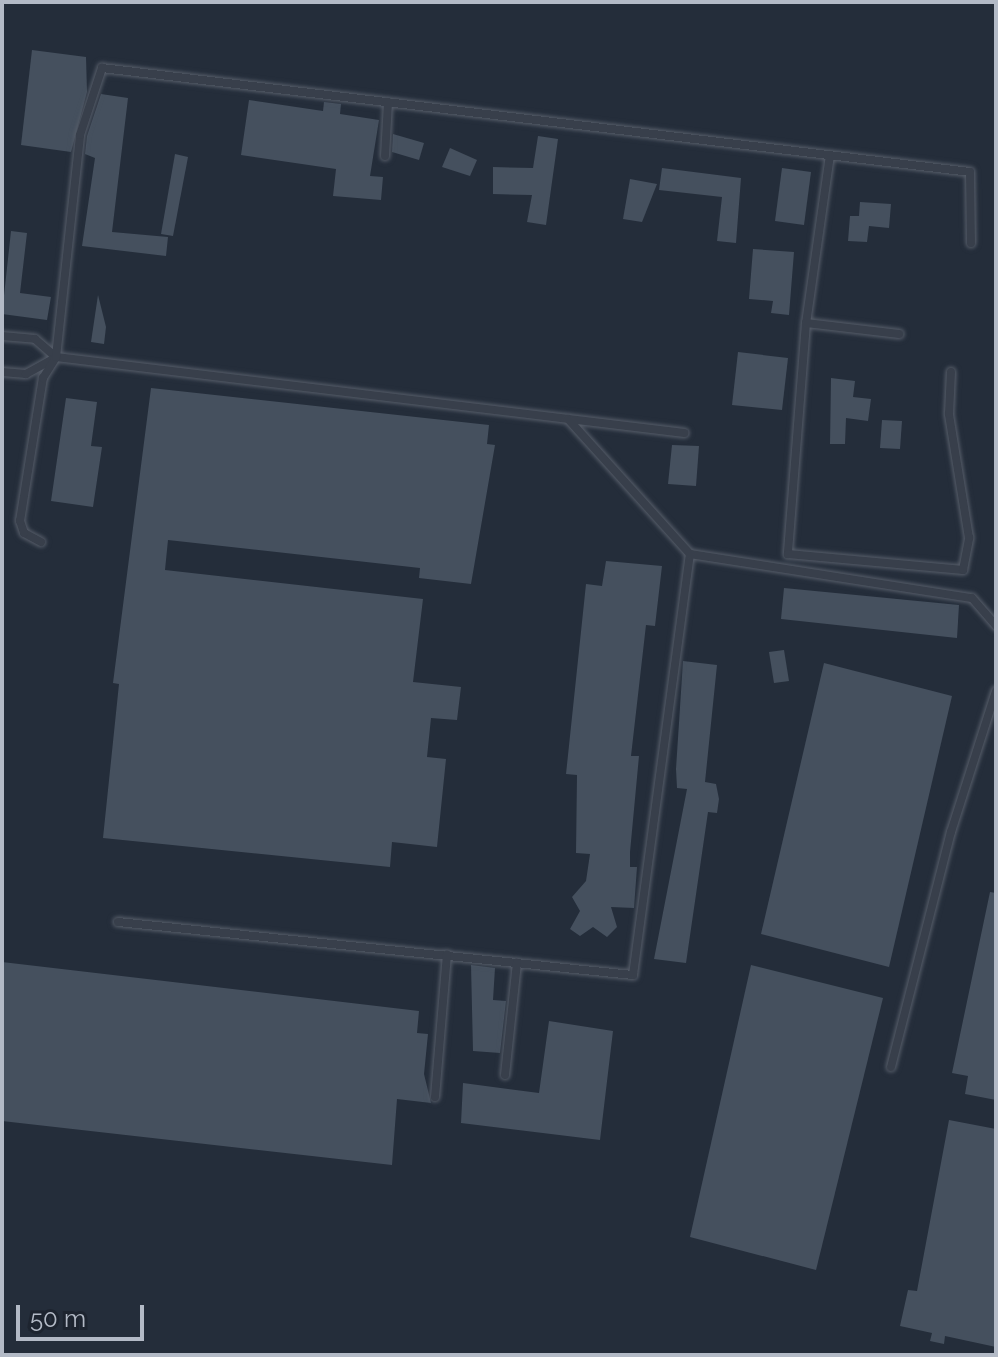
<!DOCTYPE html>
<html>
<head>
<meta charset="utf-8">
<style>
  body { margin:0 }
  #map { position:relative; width:998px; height:1357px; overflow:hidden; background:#242d3a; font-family:Raleway,sans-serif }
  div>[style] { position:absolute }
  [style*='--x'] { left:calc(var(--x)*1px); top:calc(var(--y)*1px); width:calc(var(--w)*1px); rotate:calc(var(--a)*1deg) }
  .building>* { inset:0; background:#45505e }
  .roads { filter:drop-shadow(0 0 2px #565d69) drop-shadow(0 0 2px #565d69) }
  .service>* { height:8px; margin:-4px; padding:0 4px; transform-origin:4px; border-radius:4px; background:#383f4b }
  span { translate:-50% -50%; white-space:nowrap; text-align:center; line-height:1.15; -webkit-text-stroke:8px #1d242f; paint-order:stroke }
  .frame { position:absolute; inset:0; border:4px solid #b3bac6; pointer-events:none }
  .scale { position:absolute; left:16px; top:1305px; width:128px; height:36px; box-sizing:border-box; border:4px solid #b3bac6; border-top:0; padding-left:10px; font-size:24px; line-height:28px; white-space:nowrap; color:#b3bac6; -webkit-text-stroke:6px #1d242f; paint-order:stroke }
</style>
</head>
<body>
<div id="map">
  <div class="building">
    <div style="clip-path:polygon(32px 50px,86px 57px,87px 92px,71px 152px,21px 145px)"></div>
    <div style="clip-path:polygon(101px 94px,128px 98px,112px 232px,168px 237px,166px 256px,82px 246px,95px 158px,85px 154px,87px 136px)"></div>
    <div style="clip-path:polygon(249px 100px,323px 111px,324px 102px,341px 104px,340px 114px,379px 120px,370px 176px,383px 177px,381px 200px,333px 196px,336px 169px,241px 155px)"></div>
    <div style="clip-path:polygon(393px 134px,424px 143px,419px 160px,392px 152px)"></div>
    <div style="clip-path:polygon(538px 136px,558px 139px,546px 225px,527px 222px,532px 195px,493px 194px,493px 167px,533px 168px)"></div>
    <div style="clip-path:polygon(450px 148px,477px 160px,470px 176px,442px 167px)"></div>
    <div style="clip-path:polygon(175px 154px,188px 157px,173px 236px,161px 234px)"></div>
    <div style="clip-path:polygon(662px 168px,741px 178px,736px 243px,717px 241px,722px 197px,659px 190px)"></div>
    <div style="clip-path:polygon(782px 168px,811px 172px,804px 225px,775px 221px)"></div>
    <div style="clip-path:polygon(630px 179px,657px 184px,642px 222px,623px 219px)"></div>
    <div style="clip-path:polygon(860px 202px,891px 204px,889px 228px,869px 226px,867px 242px,848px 241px,850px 216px,859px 216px)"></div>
    <div style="clip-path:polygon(11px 231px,27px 233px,20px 293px,51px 297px,47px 320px,2px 314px)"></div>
    <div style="clip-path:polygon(753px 249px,794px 252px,789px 315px,771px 313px,773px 301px,749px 299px)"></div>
    <div style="clip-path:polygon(98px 295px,106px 327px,104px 344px,91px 342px)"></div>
    <div style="clip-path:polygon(738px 352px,788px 358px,782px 410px,732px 405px)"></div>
    <div style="clip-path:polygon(831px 378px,855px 381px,853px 397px,871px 399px,868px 421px,846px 418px,845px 444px,830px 444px)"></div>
    <div style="clip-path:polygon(151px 388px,489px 425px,487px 444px,495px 445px,471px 584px,419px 578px,420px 568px,168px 540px,165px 570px,423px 599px,413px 682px,461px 687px,457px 720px,431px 718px,427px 757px,446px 759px,437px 847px,392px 842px,390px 867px,103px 838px,119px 684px,113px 683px)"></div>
    <div style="clip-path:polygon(66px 398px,97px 402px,91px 446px,102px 447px,93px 507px,51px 501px)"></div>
    <div style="clip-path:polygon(882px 420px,902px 421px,900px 449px,880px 448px)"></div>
    <div style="clip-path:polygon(672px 445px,699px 446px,696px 486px,668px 484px)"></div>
    <div style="clip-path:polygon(606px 561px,662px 566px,655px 626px,646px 625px,631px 756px,639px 756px,630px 852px,630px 867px,637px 867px,634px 908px,611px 907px,617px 927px,607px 937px,593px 927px,580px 936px,570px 929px,580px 911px,572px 897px,586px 881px,590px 854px,576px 853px,577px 775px,566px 774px,586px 584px,602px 586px)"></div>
    <div style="clip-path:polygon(784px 588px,959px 605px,957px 638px,781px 619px)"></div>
    <div style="clip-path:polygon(784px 650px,789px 681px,774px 683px,769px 652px)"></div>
    <div style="clip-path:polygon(683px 661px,717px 665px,705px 782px,716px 784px,719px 799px,717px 813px,708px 812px,686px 963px,654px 959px,687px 789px,677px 788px,676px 769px)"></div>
    <div style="clip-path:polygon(824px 663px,952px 696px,889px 967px,761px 934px)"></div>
    <div style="clip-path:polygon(990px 892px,996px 893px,996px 1100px,965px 1094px,968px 1076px,952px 1073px)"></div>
    <div style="clip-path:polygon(2px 962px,419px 1011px,417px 1033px,428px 1034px,424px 1074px,431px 1103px,397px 1099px,392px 1165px,2px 1121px)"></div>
    <div style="clip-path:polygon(471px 965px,495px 968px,493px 1000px,506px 1001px,500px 1053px,473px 1051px)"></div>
    <div style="clip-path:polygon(751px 965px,883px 998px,816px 1270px,690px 1237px)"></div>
    <div style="clip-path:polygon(549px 1021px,613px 1031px,600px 1140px,461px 1123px,463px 1083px,539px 1093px)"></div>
    <div style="clip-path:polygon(949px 1120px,996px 1129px,996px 1347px,945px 1336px,944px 1344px,930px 1341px,932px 1333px,900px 1326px,908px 1290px,917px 1291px)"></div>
  </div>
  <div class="roads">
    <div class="service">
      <div style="--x:830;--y:155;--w:170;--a:98.1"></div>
      <div style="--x:806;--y:323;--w:232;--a:94.5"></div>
      <div style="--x:788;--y:554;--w:176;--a:5.2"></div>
      <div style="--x:963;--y:570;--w:33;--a:-79"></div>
      <div style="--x:969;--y:538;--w:126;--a:-99.2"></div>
      <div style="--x:949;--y:414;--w:42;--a:-87.3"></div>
      <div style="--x:385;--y:156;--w:54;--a:-86.8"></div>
      <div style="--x:806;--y:323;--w:94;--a:6.7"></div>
      <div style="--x:2;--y:336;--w:33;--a:5"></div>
      <div style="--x:35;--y:339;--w:28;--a:41"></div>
      <div style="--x:56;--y:357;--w:633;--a:6.9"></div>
      <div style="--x:2;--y:372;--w:24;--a:5"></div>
      <div style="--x:26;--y:374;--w:31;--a:-29"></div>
      <div style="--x:41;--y:542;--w:19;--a:-152"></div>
      <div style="--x:24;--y:533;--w:13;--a:-108"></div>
      <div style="--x:20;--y:521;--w:145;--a:-80.9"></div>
      <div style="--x:43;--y:378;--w:25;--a:-58"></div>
      <div style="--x:56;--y:357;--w:223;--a:-83.8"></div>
      <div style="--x:80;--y:135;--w:71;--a:-71.8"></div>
      <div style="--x:102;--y:68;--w:874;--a:6.83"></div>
      <div style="--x:970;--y:172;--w:71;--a:89.2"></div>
      <div style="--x:690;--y:554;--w:285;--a:8.9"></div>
      <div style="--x:972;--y:598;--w:37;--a:49"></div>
      <div style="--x:118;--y:922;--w:518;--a:5.88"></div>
      <div style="--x:633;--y:975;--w:425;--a:-82.3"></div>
      <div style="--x:690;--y:554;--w:182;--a:-132.1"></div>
      <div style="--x:891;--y:1067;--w:243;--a:-75.7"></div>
      <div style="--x:951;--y:832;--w:148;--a:-72.3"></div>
      <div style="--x:505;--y:1075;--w:113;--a:-83.9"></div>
      <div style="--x:435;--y:1097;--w:143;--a:-85.2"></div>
    </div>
  </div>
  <div class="frame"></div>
  <div class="scale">50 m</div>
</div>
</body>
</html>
